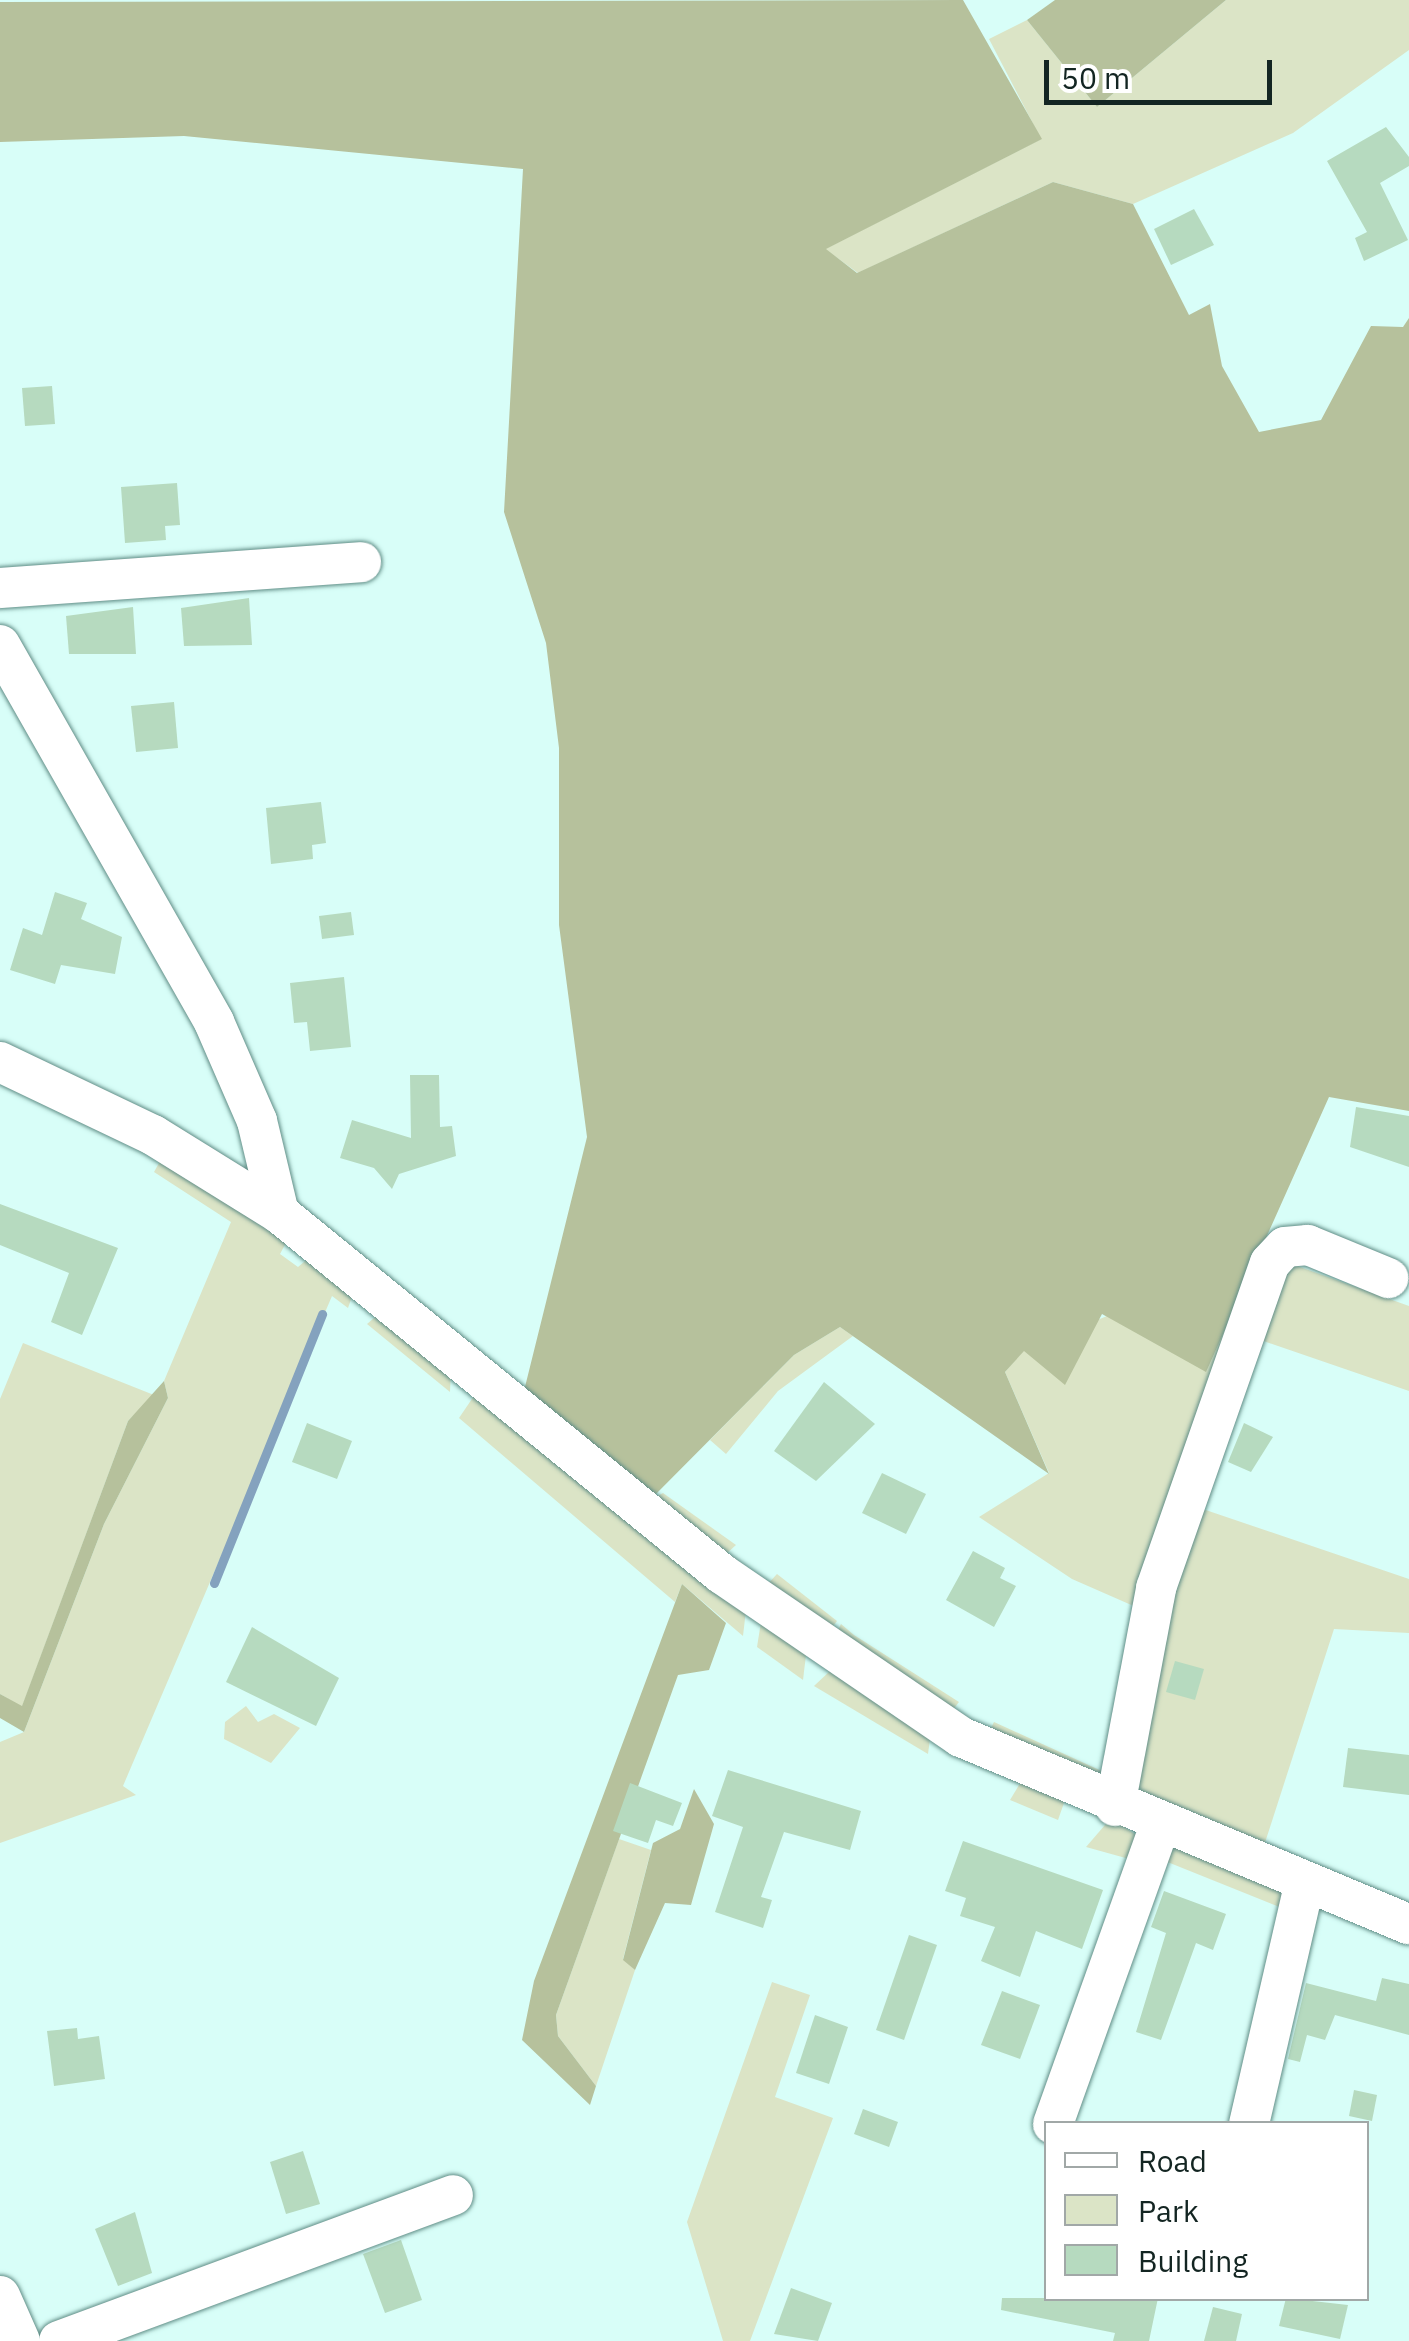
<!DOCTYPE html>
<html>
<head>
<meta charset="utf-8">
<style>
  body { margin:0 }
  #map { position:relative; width:1409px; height:2341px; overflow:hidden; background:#d8fef8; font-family:"IBM Plex Sans",sans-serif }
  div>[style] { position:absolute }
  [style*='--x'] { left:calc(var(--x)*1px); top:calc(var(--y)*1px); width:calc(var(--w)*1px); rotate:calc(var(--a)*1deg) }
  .green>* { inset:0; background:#dbe4c6 }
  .forest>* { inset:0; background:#b6c19c }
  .stream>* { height:9px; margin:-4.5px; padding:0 4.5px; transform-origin:4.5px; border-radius:4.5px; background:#84a2be }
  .building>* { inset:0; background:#b6dabf }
  .roads { filter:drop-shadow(0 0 2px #608d86) drop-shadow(0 0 2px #608d86) }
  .minor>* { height:40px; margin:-20px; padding:0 20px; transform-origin:20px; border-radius:20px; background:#fff }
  span { translate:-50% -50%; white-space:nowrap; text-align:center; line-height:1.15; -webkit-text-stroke:8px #fff; paint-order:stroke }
  .legend { position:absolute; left:1044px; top:2121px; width:325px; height:180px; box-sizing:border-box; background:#fff; border:2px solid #a1a8a7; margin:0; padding:12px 18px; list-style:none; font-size:30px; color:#132522 }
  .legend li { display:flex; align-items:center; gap:20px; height:50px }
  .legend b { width:50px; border:2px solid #a1a8a7 }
  .scale { position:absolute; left:1044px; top:60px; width:228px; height:45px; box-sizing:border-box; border:5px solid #132522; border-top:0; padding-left:12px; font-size:30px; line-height:35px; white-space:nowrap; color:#132522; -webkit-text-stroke:8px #fff; paint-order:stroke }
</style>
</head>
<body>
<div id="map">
  <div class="green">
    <div style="clip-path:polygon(1226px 0,1409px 0,1409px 50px,1293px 133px,1133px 204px,1053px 182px,858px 273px,825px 249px,1041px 139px,989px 39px,1027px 20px,1097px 107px)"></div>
    <div style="clip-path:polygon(163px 1156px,288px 1239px,280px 1254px,298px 1267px,311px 1256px,354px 1291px,348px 1308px,332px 1296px,123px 1786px,136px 1795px,0 1843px,0 1742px,24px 1732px,104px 1524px,168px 1398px,164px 1381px,231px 1222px,154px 1172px)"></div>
    <div style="clip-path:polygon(1261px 1253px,1409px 1306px,1409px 1391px,1252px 1337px,1188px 1504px,1409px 1579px,1409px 1633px,1334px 1629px,1261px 1855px,988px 1734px,994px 1722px,1117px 1778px,1145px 1611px,1072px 1579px,979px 1517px,1049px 1473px,1005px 1372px,1024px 1350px)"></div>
    <div style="clip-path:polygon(381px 1312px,451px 1369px,450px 1392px,367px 1324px)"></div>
    <div style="clip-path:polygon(840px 1327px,853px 1336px,778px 1391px,726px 1454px,710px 1440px,794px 1355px)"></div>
    <div style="clip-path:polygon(23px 1343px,154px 1395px,128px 1421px,22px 1707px,0 1694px,0 1399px)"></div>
    <div style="clip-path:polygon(478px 1390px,746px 1610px,743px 1636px,682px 1584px,675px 1602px,459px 1418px)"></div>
    <div style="clip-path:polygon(663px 1493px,736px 1545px,726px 1554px,649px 1501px)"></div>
    <div style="clip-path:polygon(777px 1574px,837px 1621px,827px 1634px,764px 1588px)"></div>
    <div style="clip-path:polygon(761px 1622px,806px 1655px,803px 1680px,757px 1647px)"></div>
    <div style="clip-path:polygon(841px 1624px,854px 1635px,959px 1702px,951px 1712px,834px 1638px)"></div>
    <div style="clip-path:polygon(831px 1670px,931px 1731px,928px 1754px,814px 1686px)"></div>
    <div style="clip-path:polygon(246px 1706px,258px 1722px,274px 1714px,300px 1728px,271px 1763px,224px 1739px,225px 1722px)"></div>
    <div style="clip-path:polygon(1022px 1780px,1065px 1800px,1058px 1820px,1010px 1800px)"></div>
    <div style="clip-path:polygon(1111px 1818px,1142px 1839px,1140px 1862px,1086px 1847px)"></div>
    <div style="clip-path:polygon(619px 1839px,651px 1850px,623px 1959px,635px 1970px,596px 2086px,558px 2036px,556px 2015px)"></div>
    <div style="clip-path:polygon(1170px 1843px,1295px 1894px,1292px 1912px,1160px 1859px)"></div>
    <div style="clip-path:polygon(772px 1982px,810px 1995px,775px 2097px,833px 2118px,750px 2341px,723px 2341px,687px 2222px)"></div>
  </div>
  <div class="forest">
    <div style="clip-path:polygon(963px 0,1042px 139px,826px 249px,857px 273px,1053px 182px,1133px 204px,1189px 315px,1210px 304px,1222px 366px,1259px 432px,1321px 420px,1371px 326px,1403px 327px,1409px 318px,1409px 1111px,1329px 1097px,1206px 1372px,1102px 1314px,1065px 1385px,1024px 1351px,1005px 1372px,1049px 1474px,840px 1327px,794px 1355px,649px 1501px,523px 1395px,587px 1137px,559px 925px,559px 748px,546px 643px,504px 512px,523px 169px,184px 136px,0 142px,0 2px)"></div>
    <div style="clip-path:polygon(1055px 0,1226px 0,1097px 107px,1027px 20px)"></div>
    <div style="clip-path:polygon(164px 1381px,168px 1398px,104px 1524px,24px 1732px,0 1718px,0 1694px,22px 1706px,128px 1421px)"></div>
    <div style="clip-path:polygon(682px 1584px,726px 1623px,709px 1670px,678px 1675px,556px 2015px,558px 2036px,596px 2086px,590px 2105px,522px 2040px,534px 1981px)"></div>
    <div style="clip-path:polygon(694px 1789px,714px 1824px,691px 1905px,665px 1903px,635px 1970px,623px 1960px,653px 1843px,680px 1829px)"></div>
  </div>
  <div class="stream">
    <div style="--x:214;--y:1583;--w:290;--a:-68.1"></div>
  </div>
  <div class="building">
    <div style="clip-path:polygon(1386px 127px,1409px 157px,1409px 166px,1380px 183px,1408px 240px,1364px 261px,1355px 238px,1367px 232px,1327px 161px)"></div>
    <div style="clip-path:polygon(1194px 209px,1214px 245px,1171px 265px,1154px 229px)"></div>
    <div style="clip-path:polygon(52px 386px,55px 424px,25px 426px,22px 388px)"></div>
    <div style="clip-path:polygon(177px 483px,180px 525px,165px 526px,166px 540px,125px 543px,121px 487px)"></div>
    <div style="clip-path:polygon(249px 598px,252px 645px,184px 646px,181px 608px)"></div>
    <div style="clip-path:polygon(133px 607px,136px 654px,69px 654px,66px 616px)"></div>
    <div style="clip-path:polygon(174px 702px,178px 748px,136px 752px,131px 706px)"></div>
    <div style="clip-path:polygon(321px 802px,326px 843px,312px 845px,313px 859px,271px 864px,266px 808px)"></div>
    <div style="clip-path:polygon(55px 892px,87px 903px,81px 919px,122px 937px,115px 974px,61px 965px,55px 984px,10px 970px,23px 928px,42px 935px)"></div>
    <div style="clip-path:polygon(351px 912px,354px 935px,322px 939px,319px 916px)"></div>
    <div style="clip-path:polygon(344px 977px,351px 1047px,310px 1051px,307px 1022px,294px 1023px,290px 983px)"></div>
    <div style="clip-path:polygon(410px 1075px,439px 1075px,440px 1127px,452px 1126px,456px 1156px,399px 1174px,392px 1189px,374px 1168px,340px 1158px,352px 1120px,411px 1138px)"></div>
    <div style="clip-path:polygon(1356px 1107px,1409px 1116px,1409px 1167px,1350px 1147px)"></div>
    <div style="clip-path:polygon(0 1204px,118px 1248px,82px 1335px,51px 1322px,69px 1273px,0 1245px)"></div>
    <div style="clip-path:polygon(824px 1382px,875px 1424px,816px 1481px,774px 1451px)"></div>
    <div style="clip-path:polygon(307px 1423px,352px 1441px,337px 1479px,292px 1462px)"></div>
    <div style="clip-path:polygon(1244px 1423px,1273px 1437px,1251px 1472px,1228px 1462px)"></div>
    <div style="clip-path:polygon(882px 1473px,926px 1494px,906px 1534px,862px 1513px)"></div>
    <div style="clip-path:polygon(973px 1551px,1005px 1568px,1000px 1578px,1016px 1586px,994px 1627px,946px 1600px)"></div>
    <div style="clip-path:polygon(252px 1627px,339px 1678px,316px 1726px,226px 1682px)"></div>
    <div style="clip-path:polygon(1175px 1661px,1204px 1669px,1195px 1700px,1166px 1692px)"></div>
    <div style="clip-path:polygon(1348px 1748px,1409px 1755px,1409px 1795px,1343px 1787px)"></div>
    <div style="clip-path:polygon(728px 1770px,861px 1811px,850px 1850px,784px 1832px,761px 1897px,772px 1900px,763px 1928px,715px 1912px,743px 1827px,712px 1816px)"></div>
    <div style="clip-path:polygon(630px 1783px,682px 1803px,673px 1826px,656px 1820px,648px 1843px,613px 1831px)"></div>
    <div style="clip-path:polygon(963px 1841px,1103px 1890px,1082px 1949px,1036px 1931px,1020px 1977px,981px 1961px,995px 1927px,960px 1916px,966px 1898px,945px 1891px)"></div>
    <div style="clip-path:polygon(1164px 1891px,1226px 1914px,1213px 1950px,1196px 1943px,1161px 2040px,1136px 2032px,1166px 1933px,1151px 1927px)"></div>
    <div style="clip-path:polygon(909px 1935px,937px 1945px,904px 2040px,876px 2030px)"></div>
    <div style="clip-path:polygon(1382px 1978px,1409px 1984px,1409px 2035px,1335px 2015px,1325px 2040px,1307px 2035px,1300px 2062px,1288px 2059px,1306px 1983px,1376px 2001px)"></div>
    <div style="clip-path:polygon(1002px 1991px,1040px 2005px,1020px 2059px,981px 2045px)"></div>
    <div style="clip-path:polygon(815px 2015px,848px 2027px,829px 2084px,796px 2073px)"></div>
    <div style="clip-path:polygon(77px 2028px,78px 2039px,99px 2036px,105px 2079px,54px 2086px,47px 2031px)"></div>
    <div style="clip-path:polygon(1354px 2090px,1377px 2095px,1372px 2121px,1349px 2116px)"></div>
    <div style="clip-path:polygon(863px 2109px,898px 2122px,889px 2147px,854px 2134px)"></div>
    <div style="clip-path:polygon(303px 2151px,320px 2204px,286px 2214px,270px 2162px)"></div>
    <div style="clip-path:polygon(135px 2212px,152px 2273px,118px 2286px,95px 2229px)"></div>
    <div style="clip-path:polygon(401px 2240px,422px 2300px,385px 2313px,363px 2254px)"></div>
    <div style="clip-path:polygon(791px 2288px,832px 2303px,818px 2341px,774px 2334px)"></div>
    <div style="clip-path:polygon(1002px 2298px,1158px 2298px,1149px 2341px,1113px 2341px,1115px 2333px,1001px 2310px)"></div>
    <div style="clip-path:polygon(1286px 2298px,1348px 2305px,1340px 2339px,1279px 2326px)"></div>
    <div style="clip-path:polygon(1213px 2307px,1242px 2314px,1236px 2341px,1204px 2341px)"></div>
  </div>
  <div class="roads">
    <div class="minor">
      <div style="--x:0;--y:588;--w:362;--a:-4.1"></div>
      <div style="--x:0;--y:645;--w:434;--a:60.4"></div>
      <div style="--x:214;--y:1022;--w:108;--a:66.5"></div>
      <div style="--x:257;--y:1121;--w:95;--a:76.6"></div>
      <div style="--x:0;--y:1062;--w:170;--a:25.5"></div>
      <div style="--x:153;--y:1135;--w:148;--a:31.8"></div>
      <div style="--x:279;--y:1213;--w:571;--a:39.18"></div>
      <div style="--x:722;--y:1574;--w:289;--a:34.3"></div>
      <div style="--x:961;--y:1737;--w:485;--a:22.7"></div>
      <div style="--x:1115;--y:1806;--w:222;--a:-79.3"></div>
      <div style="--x:1156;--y:1588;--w:344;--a:-70.7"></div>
      <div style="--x:1270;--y:1263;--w:22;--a:-47"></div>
      <div style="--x:1285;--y:1247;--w:23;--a:-5"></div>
      <div style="--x:1308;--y:1245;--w:87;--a:22.4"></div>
      <div style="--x:1053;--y:2124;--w:318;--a:-70.3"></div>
      <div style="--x:1249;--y:2124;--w:245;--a:-77"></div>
      <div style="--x:0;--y:2296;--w:49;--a:66"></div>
      <div style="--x:59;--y:2341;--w:420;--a:-20.3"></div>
    </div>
  </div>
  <ul class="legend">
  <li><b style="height:12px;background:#fff"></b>Road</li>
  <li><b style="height:28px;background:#dbe4c6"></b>Park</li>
  <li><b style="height:28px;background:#b6dabf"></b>Building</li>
  </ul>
  <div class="scale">50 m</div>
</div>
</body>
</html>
